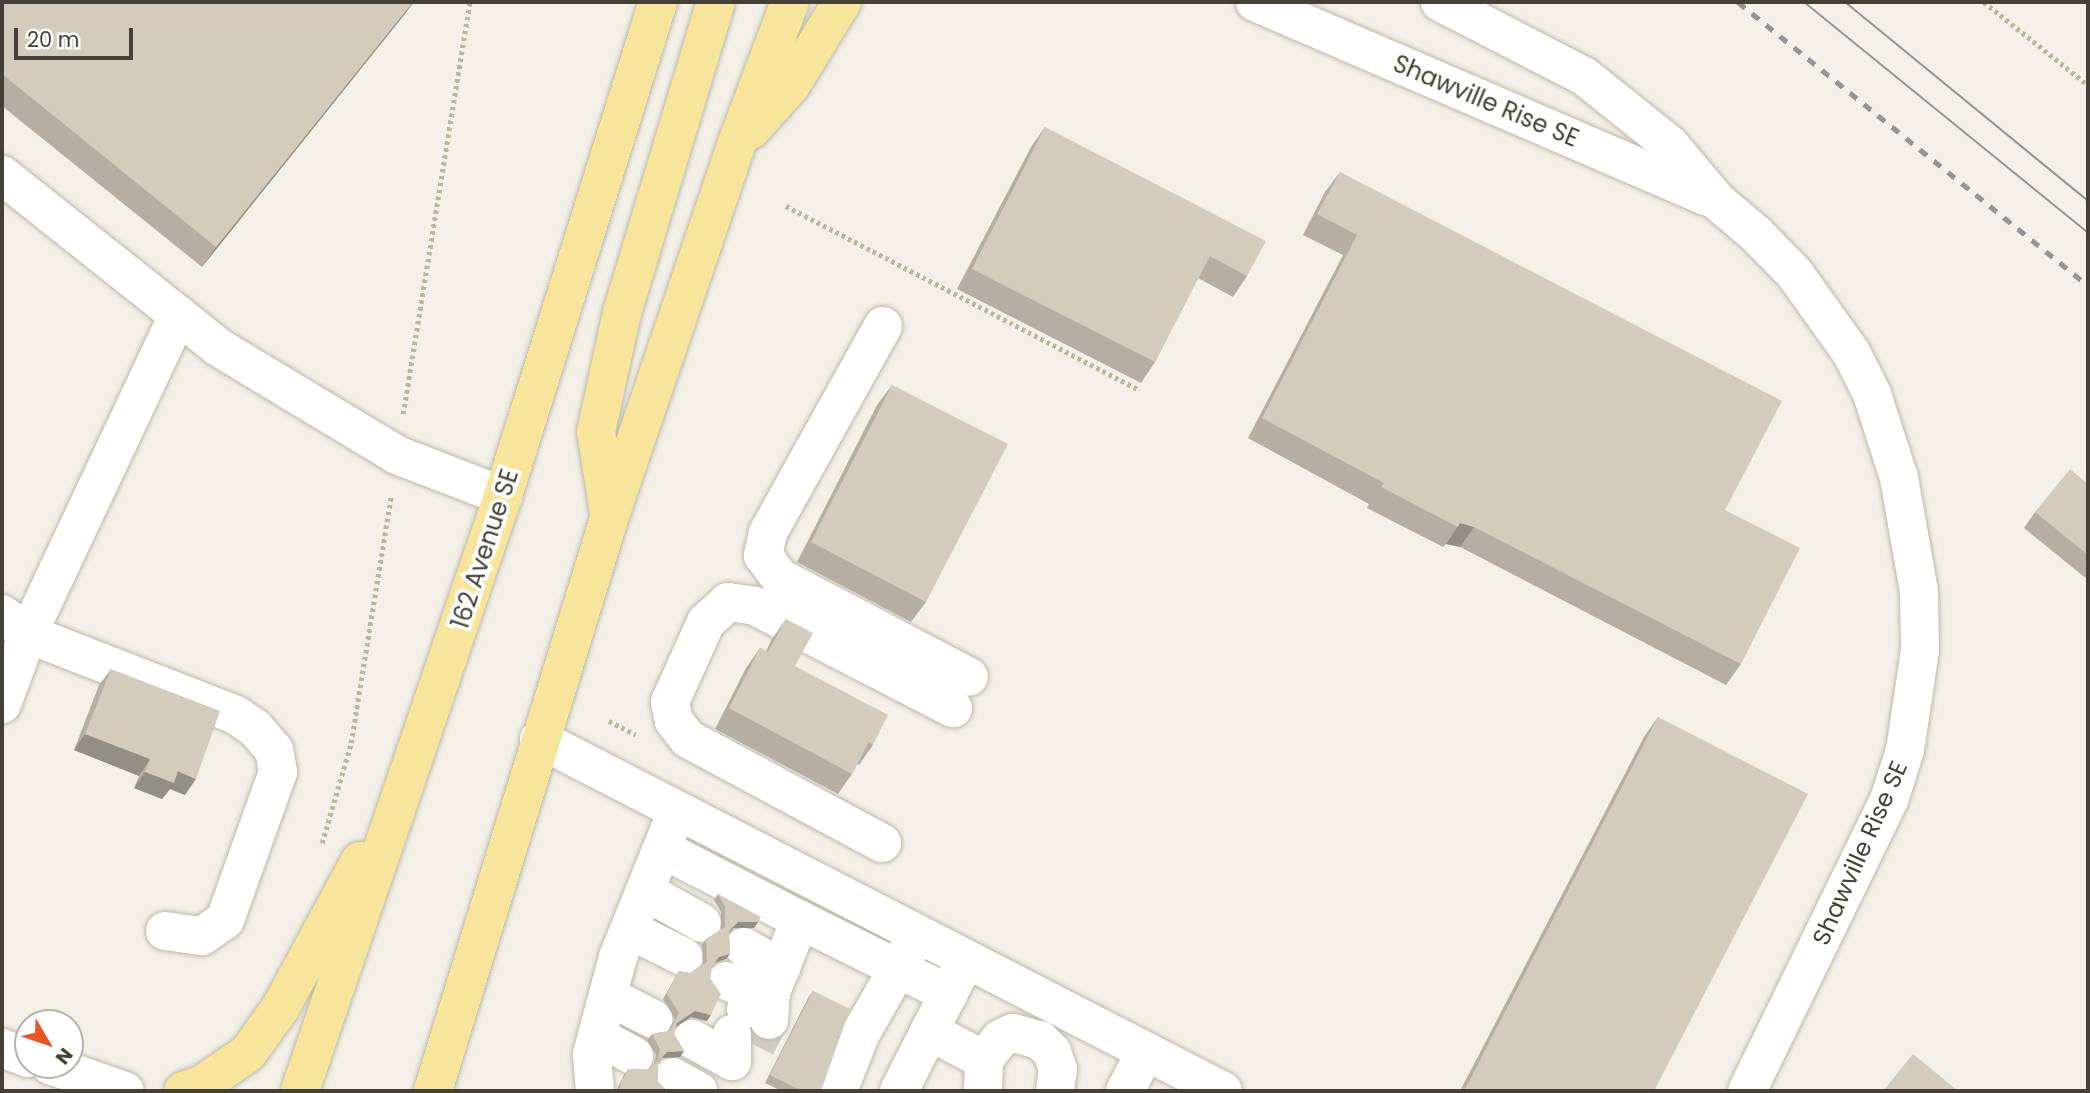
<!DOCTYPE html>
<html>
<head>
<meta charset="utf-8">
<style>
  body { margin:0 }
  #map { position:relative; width:2090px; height:1093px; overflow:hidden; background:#f2f0e7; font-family:Poppins,sans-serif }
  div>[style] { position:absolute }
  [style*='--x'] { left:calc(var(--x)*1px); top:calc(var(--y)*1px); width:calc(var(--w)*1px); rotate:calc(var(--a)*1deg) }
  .minor-tunnel>* { height:38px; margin-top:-19px; transform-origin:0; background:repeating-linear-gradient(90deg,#cfcdc4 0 38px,transparent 0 57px) }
  .path>* { height:4.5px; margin-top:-2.25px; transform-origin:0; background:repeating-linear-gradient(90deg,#bdb59c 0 3.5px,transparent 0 7px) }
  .roads { filter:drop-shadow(0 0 2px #bdb8aa) drop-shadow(0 0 2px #bdb8aa) }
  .minor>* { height:38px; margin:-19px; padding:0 19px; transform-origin:19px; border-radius:19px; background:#fff }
  .major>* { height:38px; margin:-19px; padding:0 19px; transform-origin:19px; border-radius:19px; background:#f6e59b }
  .tram>* { height:2px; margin:-1px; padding:0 1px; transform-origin:1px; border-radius:1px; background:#959595 }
  .rail>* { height:5px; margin-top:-2.5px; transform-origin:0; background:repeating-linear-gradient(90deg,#959595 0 9px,transparent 0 18px) }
  .wall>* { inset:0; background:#b5afa3 }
  .shaded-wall>* { inset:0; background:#948f84 }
  .building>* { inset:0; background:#d3ccbd }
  span { translate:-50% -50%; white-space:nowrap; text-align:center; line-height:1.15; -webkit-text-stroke:7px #fff; paint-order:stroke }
  .street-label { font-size:24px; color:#444036 }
  .frame { position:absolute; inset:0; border:4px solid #444036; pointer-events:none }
  .north { position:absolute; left:14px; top:1009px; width:70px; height:70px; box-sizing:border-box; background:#fff; border:2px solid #b4b3af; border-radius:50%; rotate:129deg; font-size:19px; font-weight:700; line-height:28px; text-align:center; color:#444036 }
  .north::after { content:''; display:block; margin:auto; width:24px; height:32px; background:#ea5526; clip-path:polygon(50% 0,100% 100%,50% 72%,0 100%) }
  .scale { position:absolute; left:14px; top:28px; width:119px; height:32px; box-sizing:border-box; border:4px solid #444036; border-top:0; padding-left:9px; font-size:21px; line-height:24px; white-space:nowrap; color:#444036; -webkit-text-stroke:5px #fff; paint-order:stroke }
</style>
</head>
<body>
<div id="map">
  <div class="minor-tunnel">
    <div style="--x:756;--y:1046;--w:29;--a:-63"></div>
  </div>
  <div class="path">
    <div style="--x:1984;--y:2;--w:133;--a:38.6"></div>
    <div style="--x:786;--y:206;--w:399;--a:27.5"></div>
    <div style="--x:403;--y:414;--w:417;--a:-80.8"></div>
    <div style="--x:609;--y:721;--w:30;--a:27"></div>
    <div style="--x:322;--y:843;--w:104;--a:-73.8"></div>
    <div style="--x:351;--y:743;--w:251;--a:-80.8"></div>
  </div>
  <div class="roads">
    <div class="minor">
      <div style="--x:1255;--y:2;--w:491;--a:23.3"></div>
      <div style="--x:1440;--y:2;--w:162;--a:27.2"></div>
      <div style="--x:1584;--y:76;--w:110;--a:38.7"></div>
      <div style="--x:1670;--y:145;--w:73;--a:50"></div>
      <div style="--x:1717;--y:201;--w:51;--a:40.2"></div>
      <div style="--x:1756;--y:234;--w:56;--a:45.7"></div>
      <div style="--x:1795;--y:274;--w:98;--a:54.5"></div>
      <div style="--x:1852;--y:354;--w:45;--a:63.4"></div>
      <div style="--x:1872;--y:394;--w:88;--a:72.2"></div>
      <div style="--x:1899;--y:478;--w:116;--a:80"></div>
      <div style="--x:1919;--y:592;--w:58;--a:89"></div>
      <div style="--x:1920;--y:650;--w:101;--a:98.5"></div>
      <div style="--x:1905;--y:750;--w:52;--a:107.7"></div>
      <div style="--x:1889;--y:800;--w:324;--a:116"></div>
      <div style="--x:2;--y:175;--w:276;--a:38.5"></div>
      <div style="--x:218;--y:347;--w:209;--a:31.1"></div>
      <div style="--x:397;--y:455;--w:114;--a:21.1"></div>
      <div style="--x:883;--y:326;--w:237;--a:119.1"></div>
      <div style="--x:768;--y:533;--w:23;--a:103"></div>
      <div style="--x:763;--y:555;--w:29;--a:54"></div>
      <div style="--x:780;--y:578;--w:213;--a:27.6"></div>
      <div style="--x:2;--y:614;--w:33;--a:38"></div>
      <div style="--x:28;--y:634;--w:75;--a:110.4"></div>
      <div style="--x:539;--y:739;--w:769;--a:27.23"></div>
      <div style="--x:882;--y:843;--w:220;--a:-151.8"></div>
      <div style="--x:688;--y:739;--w:23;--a:-128"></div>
      <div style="--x:674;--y:721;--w:19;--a:-102"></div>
      <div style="--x:670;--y:702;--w:88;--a:-65.8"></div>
      <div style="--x:706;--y:622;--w:30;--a:-42"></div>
      <div style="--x:728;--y:602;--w:27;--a:8"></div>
      <div style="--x:755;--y:606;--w:223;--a:27.3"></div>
      <div style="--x:662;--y:849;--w:155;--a:27.2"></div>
      <div style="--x:645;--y:891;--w:65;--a:29.3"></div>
      <div style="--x:630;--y:930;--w:60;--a:26.6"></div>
      <div style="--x:165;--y:931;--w:37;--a:8"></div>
      <div style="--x:202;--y:936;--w:28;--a:-35"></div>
      <div style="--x:225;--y:920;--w:157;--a:-70.3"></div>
      <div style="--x:278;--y:772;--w:22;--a:-100"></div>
      <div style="--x:274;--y:750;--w:29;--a:-131"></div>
      <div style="--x:255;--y:728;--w:23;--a:-146"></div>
      <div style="--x:236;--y:715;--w:223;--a:-158.7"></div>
      <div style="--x:28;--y:634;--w:353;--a:-64.8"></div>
      <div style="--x:744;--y:947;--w:43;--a:29.6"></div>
      <div style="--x:727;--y:981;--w:39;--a:24"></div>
      <div style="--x:771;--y:992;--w:78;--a:-68.1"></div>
      <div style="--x:800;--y:920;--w:166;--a:26.4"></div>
      <div style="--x:608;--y:996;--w:51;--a:27.1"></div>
      <div style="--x:746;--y:1009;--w:30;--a:-34"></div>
      <div style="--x:771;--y:992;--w:28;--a:94"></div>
      <div style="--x:929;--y:1031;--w:62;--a:27.8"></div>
      <div style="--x:597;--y:1036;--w:42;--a:28.4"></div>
      <div style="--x:692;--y:1039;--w:46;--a:28.8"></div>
      <div style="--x:732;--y:1061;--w:27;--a:-90"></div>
      <div style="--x:2;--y:1048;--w:28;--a:21"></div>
      <div style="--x:50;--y:1065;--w:79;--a:19.1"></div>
      <div style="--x:673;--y:1077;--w:29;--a:29"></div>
      <div style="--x:595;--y:1091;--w:37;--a:-95"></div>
      <div style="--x:592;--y:1054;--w:100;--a:-75"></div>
      <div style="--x:618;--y:957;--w:157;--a:-68"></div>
      <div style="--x:838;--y:1091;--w:62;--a:-68.4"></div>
      <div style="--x:861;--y:1033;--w:99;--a:-60.3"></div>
      <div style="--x:899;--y:1091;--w:135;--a:-63.1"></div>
      <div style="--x:983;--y:1091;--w:31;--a:-88"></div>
      <div style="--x:984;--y:1060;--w:26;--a:-53"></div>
      <div style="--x:1000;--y:1039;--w:14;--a:-25"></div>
      <div style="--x:1013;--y:1033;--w:28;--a:15"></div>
      <div style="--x:1040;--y:1040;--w:17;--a:45"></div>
      <div style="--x:1052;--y:1052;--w:18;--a:71"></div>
      <div style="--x:1058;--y:1069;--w:22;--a:98"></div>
      <div style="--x:1125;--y:1091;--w:45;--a:-62.3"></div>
    </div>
    <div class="major">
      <div style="--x:751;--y:130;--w:60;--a:-48.4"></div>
      <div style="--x:791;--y:85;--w:97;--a:-58.4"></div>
      <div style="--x:609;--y:513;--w:82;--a:-99.1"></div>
      <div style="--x:596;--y:432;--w:122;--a:-77.7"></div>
      <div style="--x:622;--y:313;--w:325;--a:-73.2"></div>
      <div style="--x:183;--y:1091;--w:21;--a:-19"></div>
      <div style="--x:203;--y:1084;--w:55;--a:-34.6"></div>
      <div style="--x:248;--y:1053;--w:57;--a:-54.3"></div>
      <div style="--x:281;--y:1007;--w:166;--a:-61.6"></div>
      <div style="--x:300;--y:1091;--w:629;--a:-71.16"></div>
      <div style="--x:503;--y:496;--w:518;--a:-72.58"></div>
      <div style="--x:433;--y:1091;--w:598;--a:-72.9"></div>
      <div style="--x:609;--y:519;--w:392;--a:-71.2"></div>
      <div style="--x:735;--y:148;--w:156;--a:-69.4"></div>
    </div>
  </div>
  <div class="tram">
    <div style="--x:1804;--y:2;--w:366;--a:39.1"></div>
    <div style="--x:1845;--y:2;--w:314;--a:39.3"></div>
  </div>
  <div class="rail">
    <div style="--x:1738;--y:2;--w:450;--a:39"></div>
  </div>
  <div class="wall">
    <div style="clip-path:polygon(2px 2px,408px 10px,202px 267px,2px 106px)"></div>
    <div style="clip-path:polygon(1045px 127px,1247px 276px,1233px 297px,1198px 278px,1155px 362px,1141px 383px,957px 289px,1031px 147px)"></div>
    <div style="clip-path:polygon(1340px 172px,1725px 510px,1741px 664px,1726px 685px,1460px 547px,1446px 544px,1443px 547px,1367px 508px,1369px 504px,1248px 438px,1343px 255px,1303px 235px,1325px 192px)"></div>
    <div style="clip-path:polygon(892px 385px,926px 602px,911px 622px,797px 562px,877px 405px)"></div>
    <div style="clip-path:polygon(2088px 484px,2088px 580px,2024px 528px,2035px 512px)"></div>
    <div style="clip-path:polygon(786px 619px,795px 666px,873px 745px,859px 765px,857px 764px,852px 774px,838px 794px,715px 729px,746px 668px,760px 648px,766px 651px,772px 639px)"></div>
    <div style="clip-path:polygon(111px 669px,185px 795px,170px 789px,162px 799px,134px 788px,139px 776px,74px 750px,99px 685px)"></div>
    <div style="clip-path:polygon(1658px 717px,1654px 1091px,1460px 1091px,1644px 737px)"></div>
    <div style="clip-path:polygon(718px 894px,758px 922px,754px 928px,734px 928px,729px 933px,730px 954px,726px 959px,715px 963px,711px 968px,707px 1021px,691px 1017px,676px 1027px,674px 1034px,684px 1051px,680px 1057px,662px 1058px,658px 1063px,658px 1082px,667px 1091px,616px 1091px,624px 1075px,628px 1069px,649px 1069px,654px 1064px,656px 1055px,647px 1040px,652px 1034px,668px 1031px,675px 1019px,663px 999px,679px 971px,690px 973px,703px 964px,702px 945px,706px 939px,721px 930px,721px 912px,714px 900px)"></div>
    <div style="clip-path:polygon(813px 991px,821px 1091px,782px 1091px,765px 1083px,808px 998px)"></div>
  </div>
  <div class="shaded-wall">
    <div style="clip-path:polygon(413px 2px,414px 2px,408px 10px,202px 267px,216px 247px)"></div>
    <div style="clip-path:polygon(1460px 523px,1474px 527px,1460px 547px,1446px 544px)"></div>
    <div style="clip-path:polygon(85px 734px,150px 759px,139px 776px,74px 750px)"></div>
    <div style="clip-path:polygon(178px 771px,196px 779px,185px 795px,170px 789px,162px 799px,134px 788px,145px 772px)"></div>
    <div style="clip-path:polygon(738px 922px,758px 922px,754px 928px,734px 928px,725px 937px)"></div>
    <div style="clip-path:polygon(730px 954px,726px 959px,715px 963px,719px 957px)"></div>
    <div style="clip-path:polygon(695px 1011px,711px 1015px,707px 1021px,691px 1017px,673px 1029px,677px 1023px)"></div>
    <div style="clip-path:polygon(684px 1051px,680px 1057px,662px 1058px,654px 1067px,667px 1052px)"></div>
  </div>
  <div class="building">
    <div style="clip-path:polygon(2px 2px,413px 2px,216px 247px,2px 74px)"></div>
    <div style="clip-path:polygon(1045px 127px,1266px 241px,1247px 276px,1210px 256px,1155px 362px,972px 269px)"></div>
    <div style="clip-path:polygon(1340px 172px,1782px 401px,1725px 510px,1800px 548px,1741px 664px,1474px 527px,1460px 523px,1458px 527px,1381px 487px,1384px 483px,1262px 418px,1357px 235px,1317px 214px)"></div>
    <div style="clip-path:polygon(892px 385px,1008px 444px,926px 602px,811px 542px)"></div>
    <div style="clip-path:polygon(2070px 469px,2088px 484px,2088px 555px,2035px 512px)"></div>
    <div style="clip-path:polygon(786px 619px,813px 633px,795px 666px,888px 715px,873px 745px,869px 742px,852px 774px,729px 708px,760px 648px,768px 652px)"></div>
    <div style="clip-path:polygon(111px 669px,220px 711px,196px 779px,178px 771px,174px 783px,145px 772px,150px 759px,85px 734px)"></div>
    <div style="clip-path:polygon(1658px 717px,1808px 794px,1654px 1091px,1464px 1091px)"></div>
    <div style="clip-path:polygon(718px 894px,761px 917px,758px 922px,738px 922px,729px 931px,730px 954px,719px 957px,711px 967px,710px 978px,721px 994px,711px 1015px,695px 1011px,677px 1023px,674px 1034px,684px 1051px,667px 1052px,658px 1061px,658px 1082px,667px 1091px,619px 1091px,621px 1083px,628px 1069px,649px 1069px,658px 1060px,660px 1049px,652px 1034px,670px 1031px,679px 1013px,667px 994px,679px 971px,690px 973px,707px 962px,706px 939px,725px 927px,725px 907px)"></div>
    <div style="clip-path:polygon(813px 991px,850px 1009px,821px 1091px,802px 1091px,770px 1075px)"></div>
    <div style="clip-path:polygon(1913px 1054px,1958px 1091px,1883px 1091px)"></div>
  </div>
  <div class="street-label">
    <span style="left:1486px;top:101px;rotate:23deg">Shawville Rise SE</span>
    <span style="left:485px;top:549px;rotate:-72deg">162 Avenue SE</span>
    <span style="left:1860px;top:853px;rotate:-66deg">Shawville Rise SE</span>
  </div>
  <div class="frame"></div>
  <div class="north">N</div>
  <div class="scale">20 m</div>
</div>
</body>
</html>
